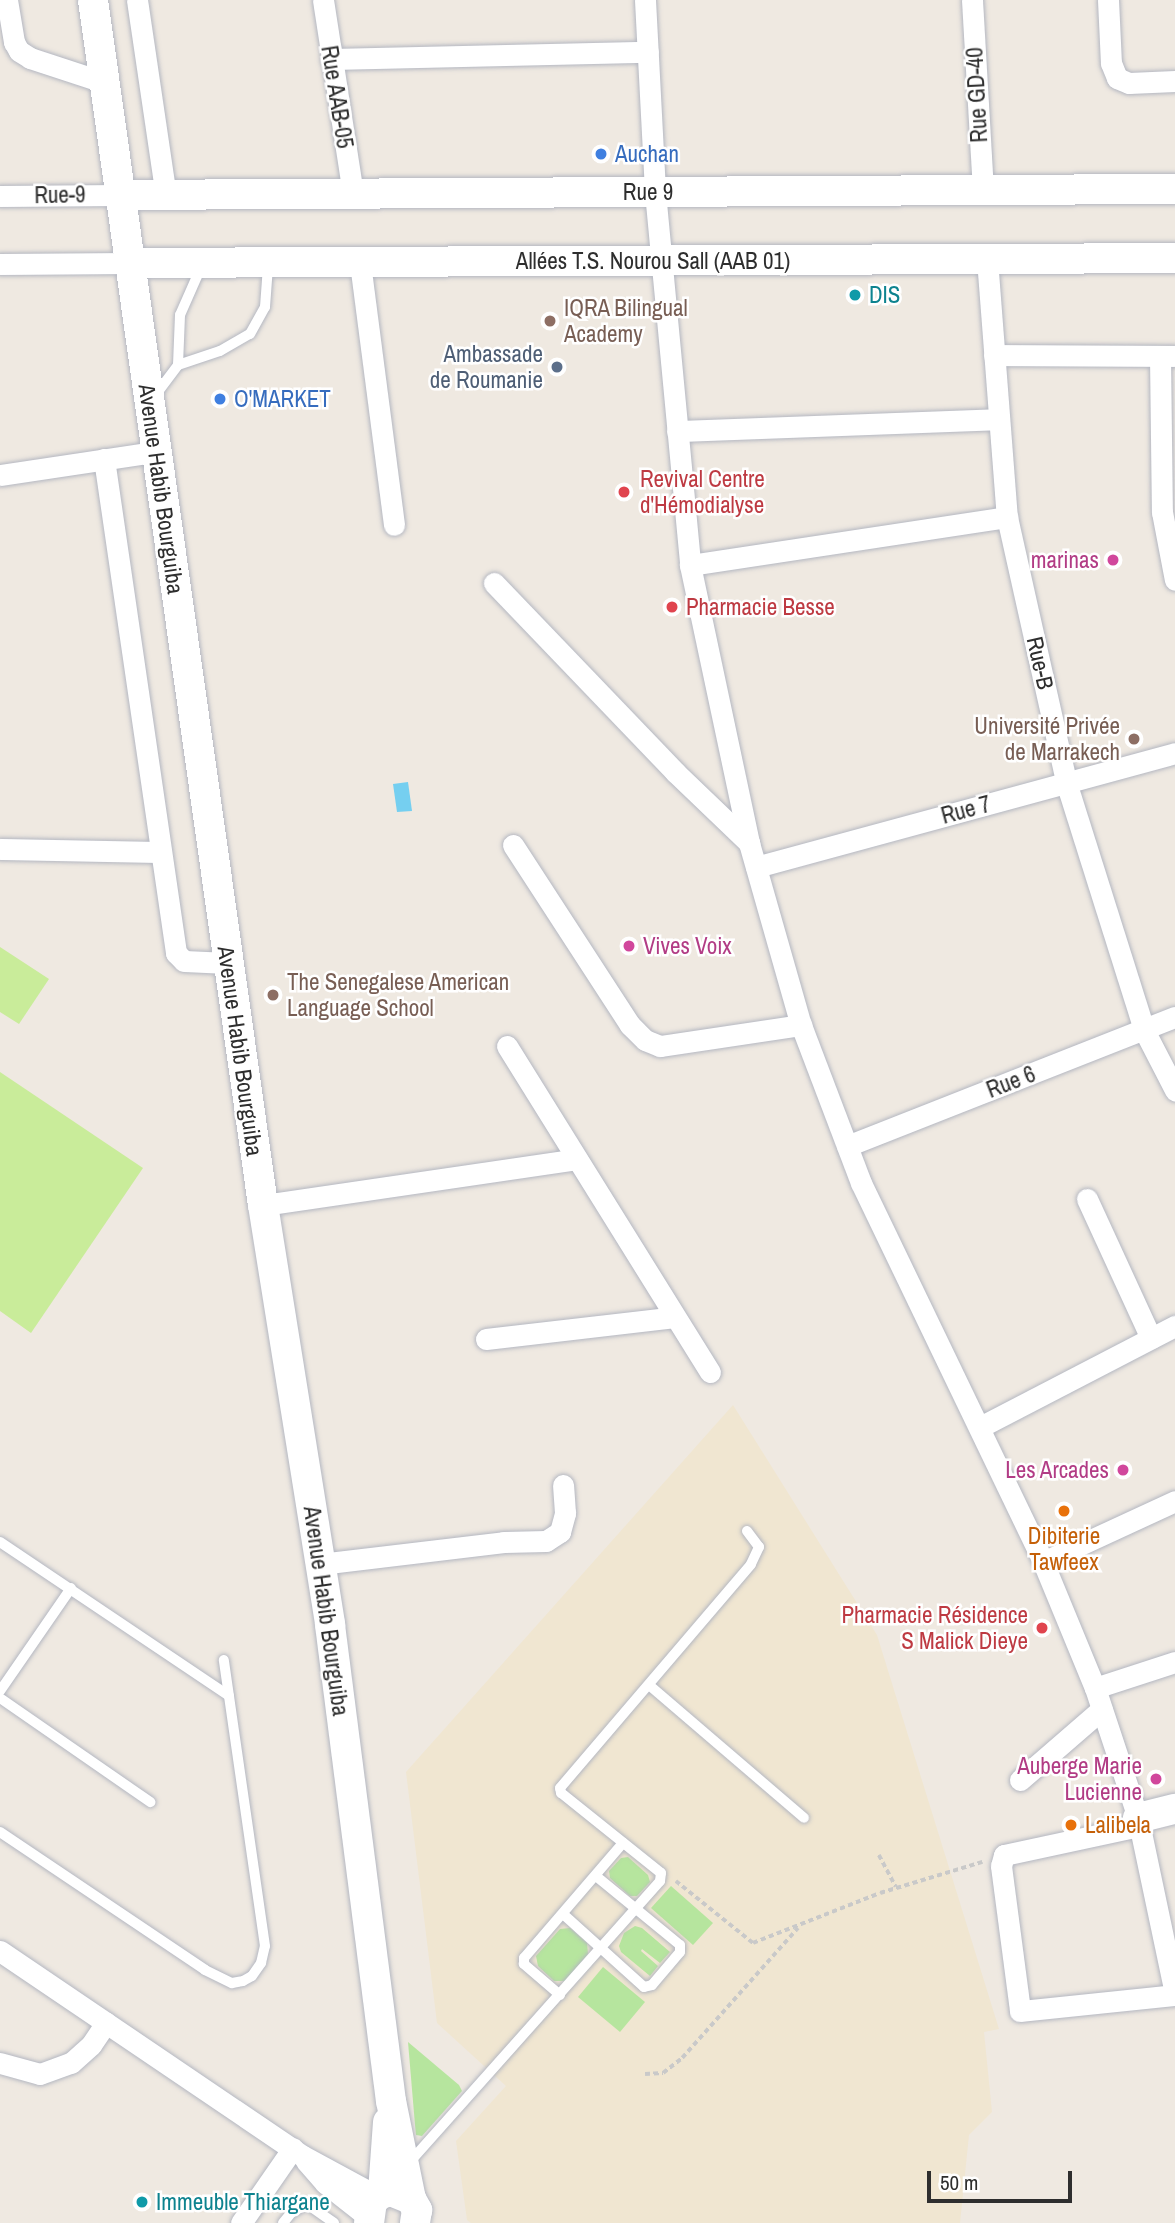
<!DOCTYPE html>
<html>
<head>
<meta charset="utf-8">
<style>
  body { margin:0 }
  #map { position:relative; width:1175px; height:2223px; overflow:hidden; background:#efe9e1; font-family:"Archivo Narrow",sans-serif }
  div>[style] { position:absolute }
  [style*='--x'] { left:calc(var(--x)*1px); top:calc(var(--y)*1px); width:calc(var(--w)*1px); rotate:calc(var(--a)*1deg) }
  .education>* { inset:0; background:#f0e6d1 }
  .green>* { inset:0; background:#b6e59e }
  .pitch>* { inset:0; background:#c9ec9a }
  .water>* { inset:0; background:#75cff0 }
  .path>* { height:3.5px; margin-top:-1.75px; transform-origin:0; background:repeating-linear-gradient(90deg,#c9c9c9 0 5px,transparent 0 8.5px) }
  .roads { filter:drop-shadow(0 0 2px #b4b7c1) drop-shadow(0 0 2px #b4b7c1) }
  .lane>* { height:10px; margin:-5px; padding:0 5px; transform-origin:5px; border-radius:5px; background:#fff }
  .street>* { height:21px; margin:-10.5px; padding:0 10.5px; transform-origin:10.5px; border-radius:10.5px; background:#fff }
  .secondary>* { height:30px; margin:-15px; padding:0 15px; transform-origin:15px; border-radius:15px; background:#fff }
  .dots>* { width:19px; height:19px; translate:-50% -50%; box-sizing:border-box; border:4px solid #fff; border-radius:50% }
  span { translate:-50% -50%; white-space:nowrap; text-align:center; line-height:1.15; -webkit-text-stroke:5px #fff; paint-order:stroke }
  .street-label { font-size:23px; color:#2e2e2e }
  .shop-label { font-size:23px; color:#366cbe }
  .left { translate:0 -50%; text-align:left }
  .culture-label { font-size:23px; color:#0d838f }
  .education-label { font-size:23px; color:#785e54 }
  .right { translate:-100% -50%; text-align:right }
  .service-label { font-size:23px; color:#4e5e75 }
  .health-label { font-size:23px; color:#be3a42 }
  .hotel-label { font-size:23px; color:#b23c85 }
  .food-label { font-size:23px; color:#c56008 }
  .scale { position:absolute; left:927px; top:2171px; width:145px; height:32px; box-sizing:border-box; border:4px solid #2e2e2e; border-top:0; padding-left:9px; font-size:21px; line-height:24px; white-space:nowrap; color:#2e2e2e; -webkit-text-stroke:5px #fff; paint-order:stroke }
</style>
</head>
<body>
<div id="map">
  <div class="education">
    <div style="clip-path:polygon(733px 1405px,877px 1635px,999px 2029px,984px 2032px,992px 2112px,969px 2135px,960px 2223px,471px 2223px,467px 2220px,456px 2141px,506px 2086px,437px 2023px,406px 1772px)"></div>
  </div>
  <div class="green">
    <div style="clip-path:polygon(628px 1857px,648px 1875px,650px 1882px,637px 1896px,630px 1896px,610px 1878px,609px 1871px,621px 1858px)"></div>
    <div style="clip-path:polygon(671px 1886px,713px 1923px,693px 1945px,651px 1908px)"></div>
    <div style="clip-path:polygon(635px 1926px,642px 1928px,670px 1952px,660px 1963px,642px 1949px,641px 1951px,658px 1966px,650px 1976px,621px 1952px,619px 1946px,624px 1933px)"></div>
    <div style="clip-path:polygon(570px 1928px,587px 1943px,588px 1954px,565px 1981px,554px 1981px,538px 1966px,536px 1956px,560px 1929px)"></div>
    <div style="clip-path:polygon(603px 1967px,645px 2002px,620px 2032px,578px 1997px)"></div>
    <div style="clip-path:polygon(408px 2042px,459px 2085px,462px 2091px,422px 2136px,416px 2135px,415px 2125px)"></div>
  </div>
  <div class="pitch">
    <div style="clip-path:polygon(0 947px,49px 979px,19px 1024px,0 1012px)"></div>
    <div style="clip-path:polygon(0 1072px,143px 1168px,31px 1333px,0 1311px)"></div>
  </div>
  <div class="water">
    <div style="clip-path:polygon(408px 782px,412px 811px,397px 812px,393px 784px)"></div>
  </div>
  <div class="path">
    <div style="--x:879;--y:1855;--w:36;--a:62"></div>
    <div style="--x:676;--y:1881;--w:99;--a:38.8"></div>
    <div style="--x:753;--y:1943;--w:136;--a:-21.5"></div>
    <div style="--x:880;--y:1893;--w:107;--a:-16.9"></div>
    <div style="--x:645;--y:2074;--w:18;--a:-3"></div>
    <div style="--x:663;--y:2073;--w:24;--a:-38"></div>
    <div style="--x:682;--y:2058;--w:174;--a:-48.3"></div>
  </div>
  <div class="roads">
    <div class="lane">
      <div style="--x:178;--y:365;--w:44;--a:-18.4"></div>
      <div style="--x:220;--y:351;--w:34;--a:-30"></div>
      <div style="--x:250;--y:334;--w:31;--a:-61"></div>
      <div style="--x:265;--y:307;--w:41;--a:-85.8"></div>
      <div style="--x:154;--y:397;--w:40;--a:-53"></div>
      <div style="--x:178;--y:365;--w:50;--a:-87.7"></div>
      <div style="--x:180;--y:315;--w:55;--a:-66.3"></div>
      <div style="--x:0;--y:1542;--w:276;--a:33.9"></div>
      <div style="--x:649;--y:1685;--w:204;--a:40.6"></div>
      <div style="--x:0;--y:1691;--w:125;--a:-55.4"></div>
      <div style="--x:0;--y:1698;--w:183;--a:34.7"></div>
      <div style="--x:0;--y:1832;--w:247;--a:33.9"></div>
      <div style="--x:205;--y:1970;--w:30;--a:26"></div>
      <div style="--x:232;--y:1983;--w:11;--a:-10"></div>
      <div style="--x:243;--y:1981;--w:10;--a:-29"></div>
      <div style="--x:252;--y:1976;--w:16;--a:-55"></div>
      <div style="--x:261;--y:1963;--w:17;--a:-77"></div>
      <div style="--x:265;--y:1946;--w:289;--a:-98.2"></div>
      <div style="--x:563;--y:1914;--w:109;--a:42"></div>
      <div style="--x:644;--y:1987;--w:8;--a:-14"></div>
      <div style="--x:652;--y:1985;--w:43;--a:-49.7"></div>
      <div style="--x:680;--y:1952;--w:7;--a:-90"></div>
      <div style="--x:680;--y:1945;--w:109;--a:-140.6"></div>
      <div style="--x:560;--y:1995;--w:48;--a:-139.3"></div>
      <div style="--x:524;--y:1964;--w:6;--a:-90"></div>
      <div style="--x:524;--y:1958;--w:152;--a:-49.3"></div>
      <div style="--x:408;--y:2164;--w:379;--a:-48.3"></div>
      <div style="--x:660;--y:1881;--w:8;--a:-83"></div>
      <div style="--x:661;--y:1873;--w:128;--a:-141.3"></div>
      <div style="--x:561;--y:1793;--w:5;--a:-101"></div>
      <div style="--x:560;--y:1788;--w:294;--a:-49.5"></div>
      <div style="--x:751;--y:1564;--w:19;--a:-65"></div>
      <div style="--x:759;--y:1547;--w:20;--a:-127"></div>
      <div style="--x:283;--y:2223;--w:14;--a:-51"></div>
      <div style="--x:292;--y:2212;--w:17;--a:-28"></div>
      <div style="--x:307;--y:2204;--w:33;--a:35"></div>
    </div>
    <div class="street">
      <div style="--x:7;--y:0;--w:43;--a:80.5"></div>
      <div style="--x:14;--y:42;--w:10;--a:61"></div>
      <div style="--x:19;--y:51;--w:13;--a:32"></div>
      <div style="--x:30;--y:58;--w:77;--a:18.2"></div>
      <div style="--x:137;--y:0;--w:198;--a:81.6"></div>
      <div style="--x:323;--y:0;--w:196;--a:81.2"></div>
      <div style="--x:645;--y:0;--w:192;--a:87"></div>
      <div style="--x:655;--y:192;--w:375;--a:84.6"></div>
      <div style="--x:690;--y:565;--w:284;--a:78"></div>
      <div style="--x:749;--y:843;--w:189;--a:74.1"></div>
      <div style="--x:801;--y:1025;--w:169;--a:69.2"></div>
      <div style="--x:861;--y:1183;--w:420;--a:64.3"></div>
      <div style="--x:1043;--y:1562;--w:136;--a:67.6"></div>
      <div style="--x:1095;--y:1688;--w:137;--a:71.7"></div>
      <div style="--x:1138;--y:1818;--w:180;--a:78.1"></div>
      <div style="--x:972;--y:0;--w:189;--a:86.7"></div>
      <div style="--x:1108;--y:0;--w:63;--a:87.3"></div>
      <div style="--x:1111;--y:63;--w:16;--a:68"></div>
      <div style="--x:1117;--y:78;--w:13;--a:23"></div>
      <div style="--x:1129;--y:83;--w:46;--a:-2.5"></div>
      <div style="--x:331;--y:59;--w:317;--a:-1.3"></div>
      <div style="--x:0;--y:196;--w:120;--a:-0.5"></div>
      <div style="--x:987;--y:259;--w:259;--a:85.6"></div>
      <div style="--x:1007;--y:517;--w:271;--a:77.4"></div>
      <div style="--x:1066;--y:782;--w:260;--a:72.5"></div>
      <div style="--x:1144;--y:1030;--w:68;--a:62.7"></div>
      <div style="--x:360;--y:263;--w:264;--a:82.6"></div>
      <div style="--x:0;--y:264;--w:131;--a:-0.4"></div>
      <div style="--x:994;--y:355;--w:180;--a:0.3"></div>
      <div style="--x:1160;--y:356;--w:156;--a:89.3"></div>
      <div style="--x:1162;--y:512;--w:69;--a:79.2"></div>
      <div style="--x:677;--y:431;--w:322;--a:-2.1"></div>
      <div style="--x:104;--y:459;--w:499;--a:81.7"></div>
      <div style="--x:176;--y:953;--w:11;--a:45"></div>
      <div style="--x:184;--y:961;--w:44;--a:2.6"></div>
      <div style="--x:0;--y:475;--w:156;--a:-8.5"></div>
      <div style="--x:690;--y:565;--w:321;--a:-8.6"></div>
      <div style="--x:494;--y:583;--w:262;--a:46.2"></div>
      <div style="--x:675;--y:772;--w:103;--a:43.8"></div>
      <div style="--x:513;--y:845;--w:215;--a:57"></div>
      <div style="--x:630;--y:1025;--w:21;--a:45"></div>
      <div style="--x:645;--y:1040;--w:16;--a:22"></div>
      <div style="--x:660;--y:1046;--w:143;--a:-8.5"></div>
      <div style="--x:0;--y:849;--w:161;--a:1.1"></div>
      <div style="--x:756;--y:867;--w:434;--a:-15.2"></div>
      <div style="--x:507;--y:1046;--w:384;--a:58.1"></div>
      <div style="--x:847;--y:1146;--w:352;--a:-21.5"></div>
      <div style="--x:1087;--y:1199;--w:153;--a:65.3"></div>
      <div style="--x:263;--y:1205;--w:317;--a:-8.3"></div>
      <div style="--x:486;--y:1339;--w:190;--a:-6.6"></div>
      <div style="--x:980;--y:1427;--w:220;--a:-27.4"></div>
      <div style="--x:1043;--y:1562;--w:145;--a:-24.8"></div>
      <div style="--x:320;--y:1564;--w:185;--a:-6.8"></div>
      <div style="--x:504;--y:1542;--w:42;--a:-1.4"></div>
      <div style="--x:546;--y:1541;--w:17;--a:-33"></div>
      <div style="--x:560;--y:1532;--w:20;--a:-75"></div>
      <div style="--x:565;--y:1513;--w:28;--a:-94"></div>
      <div style="--x:1095;--y:1688;--w:84;--a:-18"></div>
      <div style="--x:1020;--y:1780;--w:108;--a:-40.9"></div>
      <div style="--x:1139;--y:1826;--w:138;--a:167.9"></div>
      <div style="--x:1004;--y:1855;--w:11;--a:105"></div>
      <div style="--x:1001;--y:1866;--w:146;--a:82.5"></div>
      <div style="--x:1020;--y:2011;--w:156;--a:-5.9"></div>
      <div style="--x:0;--y:1951;--w:366;--a:34.1"></div>
      <div style="--x:303;--y:2156;--w:84;--a:28.4"></div>
      <div style="--x:0;--y:2063;--w:41;--a:15.4"></div>
      <div style="--x:40;--y:2074;--w:33;--a:-20"></div>
      <div style="--x:71;--y:2063;--w:27;--a:-42"></div>
      <div style="--x:91;--y:2045;--w:27;--a:-56"></div>
      <div style="--x:306;--y:2161;--w:29;--a:49"></div>
      <div style="--x:325;--y:2183;--w:55;--a:38.3"></div>
      <div style="--x:241;--y:2223;--w:91;--a:-55.3"></div>
    </div>
    <div class="secondary">
      <div style="--x:93;--y:0;--w:1217;--a:81.97"></div>
      <div style="--x:263;--y:1205;--w:425;--a:80.9"></div>
      <div style="--x:330;--y:1625;--w:480;--a:82.7"></div>
      <div style="--x:391;--y:2101;--w:100;--a:78.5"></div>
      <div style="--x:120;--y:195;--w:1055;--a:-0.33"></div>
      <div style="--x:131;--y:263;--w:1044;--a:-0.27"></div>
      <div style="--x:1138;--y:1818;--w:38;--a:-14"></div>
      <div style="--x:383;--y:2192;--w:70;--a:-85.9"></div>
      <div style="--x:369;--y:2223;--w:21;--a:-82"></div>
      <div style="--x:372;--y:2202;--w:11;--a:-45"></div>
      <div style="--x:380;--y:2194;--w:11;--a:-15"></div>
      <div style="--x:391;--y:2191;--w:22;--a:22"></div>
      <div style="--x:411;--y:2199;--w:13;--a:61"></div>
      <div style="--x:417;--y:2210;--w:13;--a:99"></div>
    </div>
  </div>
  <div class="dots">
    <div style="left:601px;top:154px;background:#3f7fe0"></div>
    <div style="left:855px;top:295px;background:#0f9aa8"></div>
    <div style="left:550px;top:321px;background:#8d6e63"></div>
    <div style="left:557px;top:367px;background:#5c6f8a"></div>
    <div style="left:220px;top:399px;background:#3f7fe0"></div>
    <div style="left:624px;top:492px;background:#e0444e"></div>
    <div style="left:1113px;top:560px;background:#d1479c"></div>
    <div style="left:672px;top:607px;background:#e0444e"></div>
    <div style="left:1134px;top:739px;background:#8d6e63"></div>
    <div style="left:629px;top:946px;background:#d1479c"></div>
    <div style="left:273px;top:995px;background:#8d6e63"></div>
    <div style="left:1123px;top:1470px;background:#d1479c"></div>
    <div style="left:1064px;top:1511px;background:#e8710a"></div>
    <div style="left:1042px;top:1628px;background:#e0444e"></div>
    <div style="left:1156px;top:1779px;background:#d1479c"></div>
    <div style="left:1071px;top:1825px;background:#e8710a"></div>
    <div style="left:142px;top:2202px;background:#0f9aa8"></div>
  </div>
  <div class="street-label">
    <span style="left:977px;top:95px;rotate:-93deg">Rue GD-40</span>
    <span style="left:337px;top:97px;rotate:81deg">Rue AAB-05</span>
    <span style="left:648px;top:192px">Rue 9</span>
    <span style="left:60px;top:195px;rotate:-1deg">Rue-9</span>
    <span style="left:653px;top:261px">Allées T.S. Nourou Sall (AAB 01)</span>
    <span style="left:161px;top:489px;rotate:82deg">Avenue Habib Bourguiba</span>
    <span style="left:1040px;top:663px;rotate:77deg">Rue-B</span>
    <span style="left:966px;top:810px;rotate:-15deg">Rue 7</span>
    <span style="left:240px;top:1051px;rotate:82deg">Avenue Habib Bourguiba</span>
    <span style="left:1011px;top:1082px;rotate:-21deg">Rue 6</span>
    <span style="left:326px;top:1611px;rotate:82deg">Avenue Habib Bourguiba</span>
  </div>
  <div class="shop-label">
    <span class="left" style="left:615px;top:154px">Auchan</span>
    <span class="left" style="left:234px;top:399px">O'MARKET</span>
  </div>
  <div class="culture-label">
    <span class="left" style="left:869px;top:295px">DIS</span>
    <span class="left" style="left:156px;top:2202px">Immeuble Thiargane</span>
  </div>
  <div class="education-label">
    <span class="left" style="left:564px;top:321px">IQRA Bilingual<br>Academy</span>
    <span class="right" style="left:1120px;top:739px">Université Privée<br>de Marrakech</span>
    <span class="left" style="left:287px;top:995px">The Senegalese American<br>Language School</span>
  </div>
  <div class="service-label">
    <span class="right" style="left:543px;top:367px">Ambassade<br>de Roumanie</span>
  </div>
  <div class="health-label">
    <span class="left" style="left:640px;top:492px">Revival Centre<br>d'Hémodialyse</span>
    <span class="left" style="left:686px;top:607px">Pharmacie Besse</span>
    <span class="right" style="left:1028px;top:1628px">Pharmacie Résidence<br>S Malick Dieye</span>
  </div>
  <div class="hotel-label">
    <span class="right" style="left:1099px;top:560px">marinas</span>
    <span class="left" style="left:643px;top:946px">Vives Voix</span>
    <span class="right" style="left:1109px;top:1470px">Les Arcades</span>
    <span class="right" style="left:1142px;top:1779px">Auberge Marie<br>Lucienne</span>
  </div>
  <div class="food-label">
    <span style="left:1064px;top:1549px">Dibiterie<br>Tawfeex</span>
    <span class="left" style="left:1085px;top:1825px">Lalibela</span>
  </div>
  <div class="scale">50 m</div>
</div>
</body>
</html>
